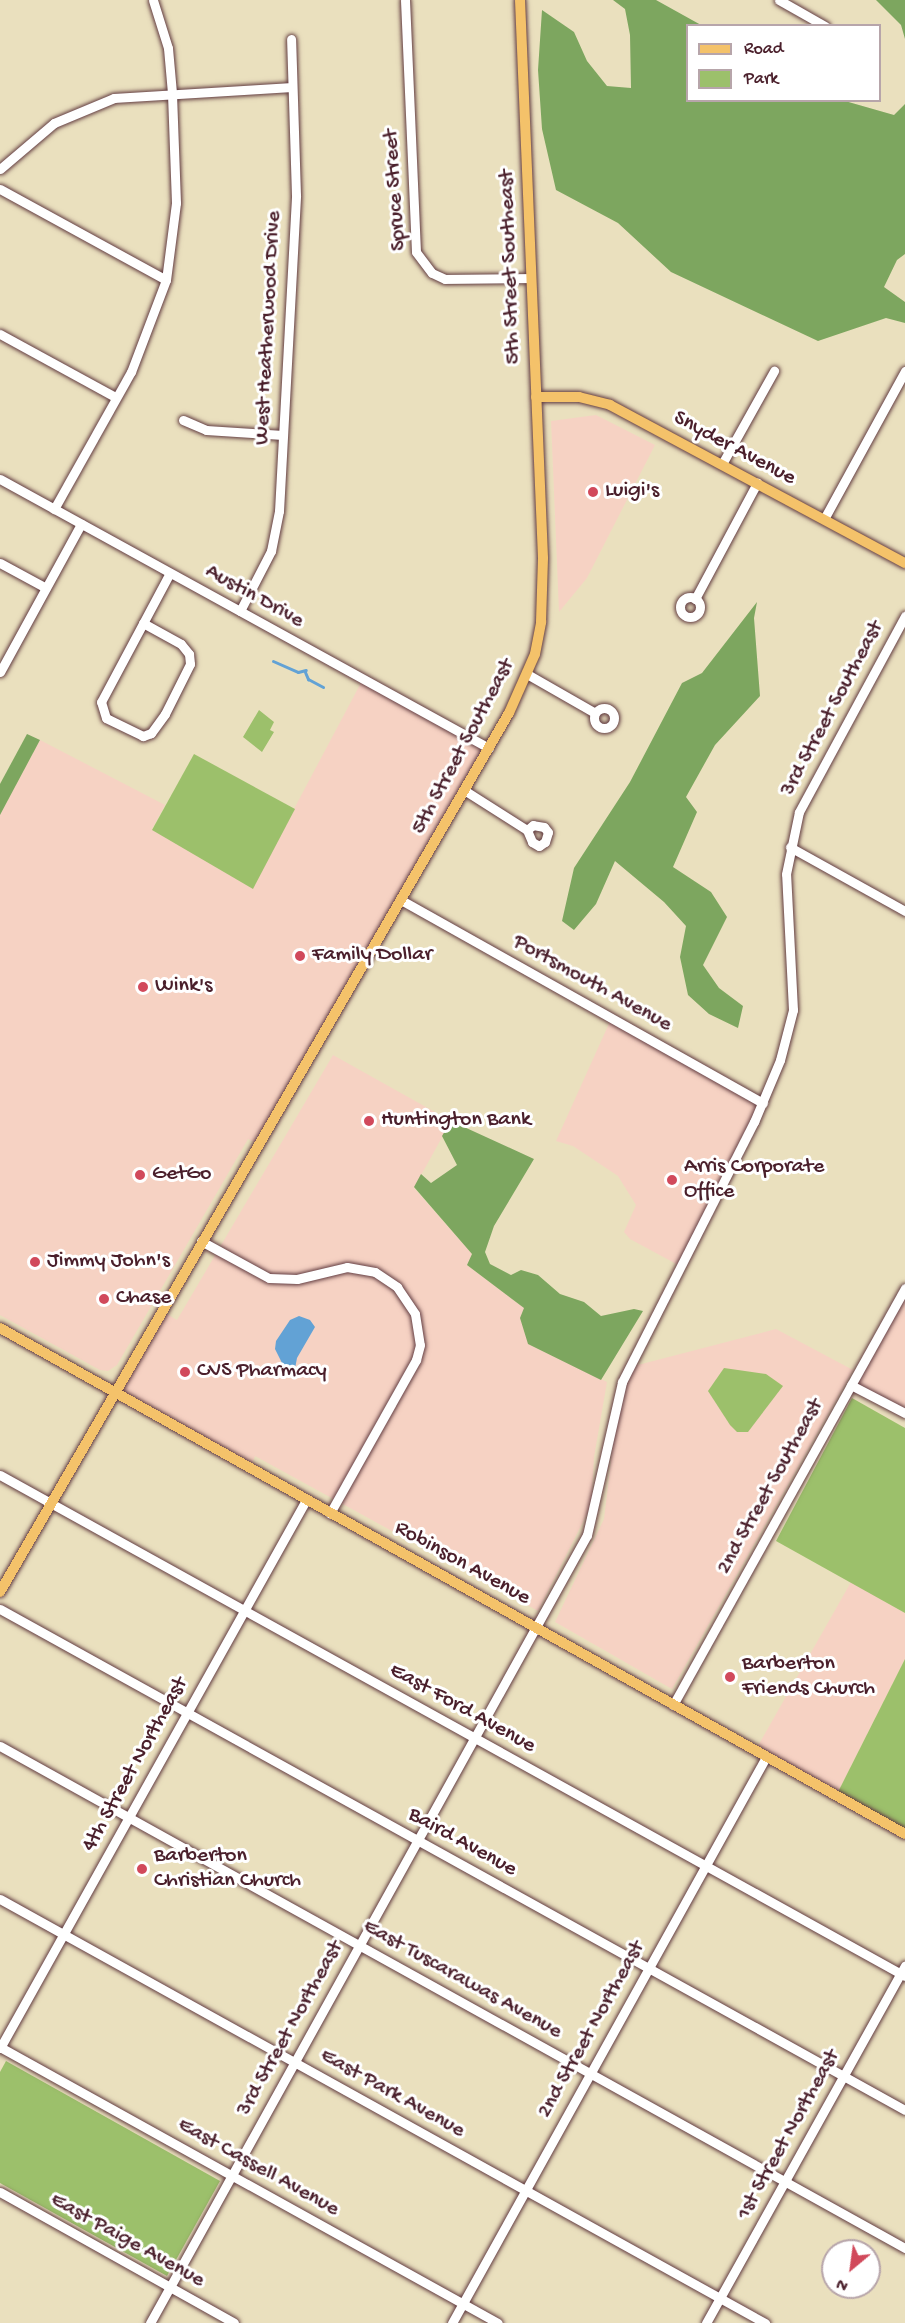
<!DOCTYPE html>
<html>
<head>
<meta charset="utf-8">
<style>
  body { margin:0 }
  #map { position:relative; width:905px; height:2323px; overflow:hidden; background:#eae0be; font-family:"Gochi Hand",sans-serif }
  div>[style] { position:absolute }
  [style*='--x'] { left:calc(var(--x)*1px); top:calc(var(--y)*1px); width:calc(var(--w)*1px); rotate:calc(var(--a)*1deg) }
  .built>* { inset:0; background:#f6d2c3 }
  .green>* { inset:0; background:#9cc06b }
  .forest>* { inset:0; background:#7da65f }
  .water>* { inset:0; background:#62a2d5 }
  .stream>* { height:3px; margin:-1.5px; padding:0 1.5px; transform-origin:1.5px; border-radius:1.5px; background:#62a2d5 }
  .roads { filter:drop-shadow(0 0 2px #623c41) drop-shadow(0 0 2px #623c41) }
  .minor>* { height:9px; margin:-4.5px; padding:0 4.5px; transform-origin:4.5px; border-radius:4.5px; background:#fff }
  .minor>.ring { margin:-4.5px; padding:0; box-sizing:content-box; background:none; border:9px solid #fff; border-radius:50% }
  .major>* { height:10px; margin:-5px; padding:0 5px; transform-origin:5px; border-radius:5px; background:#f4c26a }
  .dots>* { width:16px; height:16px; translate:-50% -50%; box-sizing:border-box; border:3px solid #fff; border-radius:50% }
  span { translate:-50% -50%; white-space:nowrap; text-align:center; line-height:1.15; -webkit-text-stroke:6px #fff; paint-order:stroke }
  .street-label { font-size:22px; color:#4a1f2b }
  .poi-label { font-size:22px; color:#4a1f2b }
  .left { translate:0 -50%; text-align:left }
  .legend { position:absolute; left:686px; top:24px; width:195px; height:78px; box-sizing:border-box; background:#fff; border:2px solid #b7a5aa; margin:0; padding:8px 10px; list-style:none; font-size:18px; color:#4a1f2b }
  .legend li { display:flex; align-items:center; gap:12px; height:30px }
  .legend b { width:30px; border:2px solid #b7a5aa }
  .north { position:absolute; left:821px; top:2239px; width:60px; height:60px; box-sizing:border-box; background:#fff; border:2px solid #b7a5aa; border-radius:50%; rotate:209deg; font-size:16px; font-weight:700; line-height:24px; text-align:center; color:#4a1f2b }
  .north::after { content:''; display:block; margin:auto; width:21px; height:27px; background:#d1495b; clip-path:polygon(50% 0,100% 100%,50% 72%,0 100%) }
</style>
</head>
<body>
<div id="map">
  <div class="built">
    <div style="clip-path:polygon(596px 415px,655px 445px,587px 578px,559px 612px,551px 421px)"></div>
    <div style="clip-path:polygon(363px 679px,489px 748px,258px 1144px,248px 1139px,117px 1365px,108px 1371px,100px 1370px,0 1315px,0 815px,40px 740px,165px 805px,152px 829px,252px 888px)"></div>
    <div style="clip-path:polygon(612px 1017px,763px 1103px,680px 1266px,630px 1239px,624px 1232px,636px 1205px,618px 1176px,573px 1146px,556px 1141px)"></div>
    <div style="clip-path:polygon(333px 1055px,451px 1121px,414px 1188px,472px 1254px,467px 1265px,524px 1308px,528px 1344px,607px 1382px,594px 1457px,591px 1506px,538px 1611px,255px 1456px,250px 1468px,114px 1392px,160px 1310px,177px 1320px)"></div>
    <div style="clip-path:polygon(905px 1288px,905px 1413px,851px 1385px)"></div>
    <div style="clip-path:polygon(776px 1329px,853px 1370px,672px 1689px,555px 1622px,604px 1519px,618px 1404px,634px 1366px)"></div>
    <div style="clip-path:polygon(851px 1582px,905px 1613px,905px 1659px,836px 1796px,755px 1751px)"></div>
  </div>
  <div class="green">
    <div style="clip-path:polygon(259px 710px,274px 722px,270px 730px,274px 732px,262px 752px,243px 737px)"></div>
    <div style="clip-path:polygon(194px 754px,295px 809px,253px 889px,152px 830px)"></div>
    <div style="clip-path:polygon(724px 1368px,766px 1374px,783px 1386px,748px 1432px,737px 1432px,730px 1425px,708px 1391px)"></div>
    <div style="clip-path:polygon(852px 1398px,905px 1428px,905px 1613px,776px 1541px)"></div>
    <div style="clip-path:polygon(905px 1659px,905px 1834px,836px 1796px)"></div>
    <div style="clip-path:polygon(6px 2061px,220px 2181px,167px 2276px,0 2183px,0 2072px)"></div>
  </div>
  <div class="forest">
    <div style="clip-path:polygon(613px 0,656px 0,701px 25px,688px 26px,688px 100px,845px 101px,894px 115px,905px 104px,905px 254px,897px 260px,884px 287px,905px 302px,905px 323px,886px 318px,818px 341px,671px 272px,618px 223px,556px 190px,542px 129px,538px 70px,542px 10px,574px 32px,587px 61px,607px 86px,631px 88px,630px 35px,625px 9px)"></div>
    <div style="clip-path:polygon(876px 0,905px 0,905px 39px,901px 25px)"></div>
    <div style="clip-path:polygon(757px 602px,754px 618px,760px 696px,715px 745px,686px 797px,697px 812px,673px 867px,711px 892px,727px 917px,703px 965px,719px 988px,743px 1006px,738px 1028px,709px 1014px,688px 995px,680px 957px,686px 926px,664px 902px,615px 861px,596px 904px,574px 930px,562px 921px,574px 868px,630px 782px,682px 683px,702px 673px)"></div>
    <div style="clip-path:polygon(27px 734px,40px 740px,0 815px,0 784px)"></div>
    <div style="clip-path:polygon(451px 1121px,534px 1159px,494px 1226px,485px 1252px,490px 1264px,511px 1275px,521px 1270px,538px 1275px,560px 1294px,584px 1302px,601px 1316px,634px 1309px,643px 1311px,601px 1380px,528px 1344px,520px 1318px,524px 1308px,467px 1265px,472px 1254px,414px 1187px,421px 1174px,431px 1183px,457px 1165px,442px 1136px)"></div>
  </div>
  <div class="water">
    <div style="clip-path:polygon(299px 1316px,310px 1320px,315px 1327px,297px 1358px,294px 1374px,289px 1377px,275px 1349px,276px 1341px,290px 1320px)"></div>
  </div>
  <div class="stream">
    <div style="--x:273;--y:661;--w:27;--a:24"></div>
    <div style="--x:298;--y:672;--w:8;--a:-14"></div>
    <div style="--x:305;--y:672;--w:8;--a:67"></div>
    <div style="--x:308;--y:679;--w:17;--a:28"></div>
  </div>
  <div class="roads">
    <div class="minor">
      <div style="--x:405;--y:0;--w:252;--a:87.5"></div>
      <div style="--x:416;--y:252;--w:26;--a:53"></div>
      <div style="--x:432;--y:273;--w:14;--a:25"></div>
      <div style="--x:445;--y:279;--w:86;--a:-0.7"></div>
      <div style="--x:779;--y:0;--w:53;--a:29.5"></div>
      <div style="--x:0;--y:169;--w:71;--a:-40.4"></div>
      <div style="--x:54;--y:123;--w:65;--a:-22.6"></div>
      <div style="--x:114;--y:98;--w:178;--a:-3.5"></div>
      <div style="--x:0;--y:189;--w:189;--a:28.7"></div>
      <div style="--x:0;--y:334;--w:131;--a:28.7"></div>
      <div style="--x:183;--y:420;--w:25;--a:23"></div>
      <div style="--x:206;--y:430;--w:77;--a:3.7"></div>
      <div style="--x:722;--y:464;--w:107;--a:-60.8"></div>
      <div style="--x:0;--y:479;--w:558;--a:28.82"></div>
      <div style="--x:54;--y:509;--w:157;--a:-60.7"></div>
      <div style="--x:131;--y:372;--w:98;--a:-69.2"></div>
      <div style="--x:166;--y:280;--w:78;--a:-82.6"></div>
      <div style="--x:176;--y:203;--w:110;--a:-92.1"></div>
      <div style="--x:172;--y:93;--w:45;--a:-95.1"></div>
      <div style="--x:168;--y:48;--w:50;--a:-107.4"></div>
      <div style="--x:824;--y:519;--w:169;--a:-61.3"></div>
      <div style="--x:0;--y:563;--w:52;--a:28.5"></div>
      <div class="ring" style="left:680px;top:597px;width:11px;height:11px"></div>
      <div style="--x:695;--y:599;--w:132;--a:-61.9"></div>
      <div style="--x:240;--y:611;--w:68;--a:-62.7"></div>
      <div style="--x:271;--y:551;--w:41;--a:-78.7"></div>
      <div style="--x:279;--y:511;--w:316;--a:-86.9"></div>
      <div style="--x:296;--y:195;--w:156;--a:-91.8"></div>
      <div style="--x:143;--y:623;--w:43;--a:28.9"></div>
      <div style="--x:181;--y:644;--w:13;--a:51"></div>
      <div style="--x:189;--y:654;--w:10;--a:84"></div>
      <div style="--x:190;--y:664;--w:56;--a:116.6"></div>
      <div style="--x:165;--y:714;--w:24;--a:126"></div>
      <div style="--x:151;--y:733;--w:9;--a:159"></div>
      <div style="--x:143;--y:736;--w:41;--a:-154.1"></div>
      <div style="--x:106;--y:718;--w:17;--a:-107"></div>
      <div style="--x:101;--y:702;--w:146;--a:-61.9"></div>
      <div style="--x:0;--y:672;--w:169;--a:-61.3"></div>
      <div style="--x:527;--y:674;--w:78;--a:29.8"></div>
      <div class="ring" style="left:594px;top:708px;width:11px;height:11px"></div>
      <div style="--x:464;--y:790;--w:75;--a:32.4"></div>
      <div style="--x:527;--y:830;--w:13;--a:67"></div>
      <div style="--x:532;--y:842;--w:8;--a:30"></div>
      <div style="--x:539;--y:846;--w:7;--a:-34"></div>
      <div style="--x:545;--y:842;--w:10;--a:-73"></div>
      <div style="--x:548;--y:832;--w:6;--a:-129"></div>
      <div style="--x:544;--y:827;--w:11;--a:-170"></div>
      <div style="--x:533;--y:825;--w:8;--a:140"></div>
      <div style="--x:790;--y:847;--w:132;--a:29.1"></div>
      <div style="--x:401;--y:900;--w:415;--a:29.3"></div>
      <div style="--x:201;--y:1241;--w:77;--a:28.6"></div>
      <div style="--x:269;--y:1278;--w:28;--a:2"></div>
      <div style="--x:297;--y:1279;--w:51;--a:-13.5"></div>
      <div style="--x:347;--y:1267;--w:28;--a:10"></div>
      <div style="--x:375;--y:1272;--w:27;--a:34"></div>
      <div style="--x:397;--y:1287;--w:32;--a:56"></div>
      <div style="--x:415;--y:1314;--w:31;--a:81"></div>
      <div style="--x:420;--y:1345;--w:16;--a:105"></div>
      <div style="--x:416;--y:1360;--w:176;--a:119.3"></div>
      <div style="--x:851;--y:1385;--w:61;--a:27.4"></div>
      <div style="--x:0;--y:1475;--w:1034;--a:28.97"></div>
      <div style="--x:0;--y:1609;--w:1034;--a:28.97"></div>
      <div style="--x:673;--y:1705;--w:477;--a:-60.9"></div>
      <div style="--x:0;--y:1746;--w:1035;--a:29.02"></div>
      <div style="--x:0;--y:1899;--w:875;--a:29"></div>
      <div style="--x:0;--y:2047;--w:569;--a:29"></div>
      <div style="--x:0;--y:2048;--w:628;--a:-60.82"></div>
      <div style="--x:0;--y:2192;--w:268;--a:29.2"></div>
      <div style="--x:150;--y:2323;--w:901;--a:-60.99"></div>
      <div style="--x:587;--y:1535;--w:157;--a:-77.1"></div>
      <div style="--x:622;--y:1382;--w:292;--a:-63.1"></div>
      <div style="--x:754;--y:1122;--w:67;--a:-67.2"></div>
      <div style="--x:780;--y:1060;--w:52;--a:-75.4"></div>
      <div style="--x:793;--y:1010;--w:136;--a:-92.9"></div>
      <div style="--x:786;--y:874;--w:63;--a:-78.2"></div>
      <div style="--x:799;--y:812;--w:223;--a:-61.6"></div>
      <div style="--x:452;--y:2323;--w:647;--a:-60.98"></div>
      <div style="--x:706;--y:2323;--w:409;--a:-60.9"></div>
    </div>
    <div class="major">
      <div style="--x:536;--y:397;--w:43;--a:0"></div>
      <div style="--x:579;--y:397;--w:32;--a:14"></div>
      <div style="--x:610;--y:405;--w:335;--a:28.2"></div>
      <div style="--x:0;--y:1328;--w:1037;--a:29.21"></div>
      <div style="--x:0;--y:1592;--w:1016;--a:-59.93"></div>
      <div style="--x:509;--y:713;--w:64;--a:-66.2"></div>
      <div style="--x:535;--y:654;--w:33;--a:-79"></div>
      <div style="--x:541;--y:622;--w:64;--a:-88.2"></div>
      <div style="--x:543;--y:558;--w:558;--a:-92.36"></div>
    </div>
  </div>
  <div class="dots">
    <div style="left:593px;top:492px;background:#d1495b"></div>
    <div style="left:300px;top:956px;background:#d1495b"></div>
    <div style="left:143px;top:987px;background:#d1495b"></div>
    <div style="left:369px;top:1121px;background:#d1495b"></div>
    <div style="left:140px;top:1175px;background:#d1495b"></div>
    <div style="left:672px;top:1180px;background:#d1495b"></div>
    <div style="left:35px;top:1262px;background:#d1495b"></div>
    <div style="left:104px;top:1299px;background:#d1495b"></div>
    <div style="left:185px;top:1372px;background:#d1495b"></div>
    <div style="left:730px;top:1677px;background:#d1495b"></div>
    <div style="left:142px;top:1869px;background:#d1495b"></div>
  </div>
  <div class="street-label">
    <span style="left:396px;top:190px;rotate:-94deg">Spruce Street</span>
    <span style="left:511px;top:267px;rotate:-92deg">5th Street Southeast</span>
    <span style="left:269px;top:328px;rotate:-87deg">West Heatherwood Drive</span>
    <span style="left:734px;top:449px;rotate:28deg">Snyder Avenue</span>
    <span style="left:254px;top:597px;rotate:29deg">Austin Drive</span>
    <span style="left:833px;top:709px;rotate:-62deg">3rd Street Southeast</span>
    <span style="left:464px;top:747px;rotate:-62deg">5th Street Southeast</span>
    <span style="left:592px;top:984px;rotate:29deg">Portsmouth Avenue</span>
    <span style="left:771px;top:1487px;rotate:-61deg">2nd Street Southeast</span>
    <span style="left:462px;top:1564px;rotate:29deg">Robinson Avenue</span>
    <span style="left:462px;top:1709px;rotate:29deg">East Ford Avenue</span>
    <span style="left:136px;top:1765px;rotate:-61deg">4th Street Northeast</span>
    <span style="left:462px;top:1843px;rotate:29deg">Baird Avenue</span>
    <span style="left:462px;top:1980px;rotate:29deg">East Tuscarawas Avenue</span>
    <span style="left:291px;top:2029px;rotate:-61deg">3rd Street Northeast</span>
    <span style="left:592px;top:2030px;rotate:-61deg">2nd Street Northeast</span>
    <span style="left:392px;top:2094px;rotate:29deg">East Park Avenue</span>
    <span style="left:789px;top:2135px;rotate:-61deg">1st Street Northeast</span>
    <span style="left:258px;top:2168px;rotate:29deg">East Cassell Avenue</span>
    <span style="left:127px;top:2241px;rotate:29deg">East Paige Avenue</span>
  </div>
  <div class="poi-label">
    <span class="left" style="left:605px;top:492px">Luigi's</span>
    <span class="left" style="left:312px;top:956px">Family Dollar</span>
    <span class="left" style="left:155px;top:987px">Wink's</span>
    <span class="left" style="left:381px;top:1121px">Huntington Bank</span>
    <span class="left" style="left:684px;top:1180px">Arris Corporate<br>Office</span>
    <span class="left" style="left:152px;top:1175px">GetGo</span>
    <span class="left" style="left:47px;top:1262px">Jimmy John's</span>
    <span class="left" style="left:116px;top:1299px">Chase</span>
    <span class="left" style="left:197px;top:1372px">CVS Pharmacy</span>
    <span class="left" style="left:742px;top:1677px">Barberton<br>Friends Church</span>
    <span class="left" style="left:154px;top:1869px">Barberton<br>Christian Church</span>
  </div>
  <ul class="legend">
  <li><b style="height:8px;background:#f4c26a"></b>Road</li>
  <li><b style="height:16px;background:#9cc06b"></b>Park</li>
  </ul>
  <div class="north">N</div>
</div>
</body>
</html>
